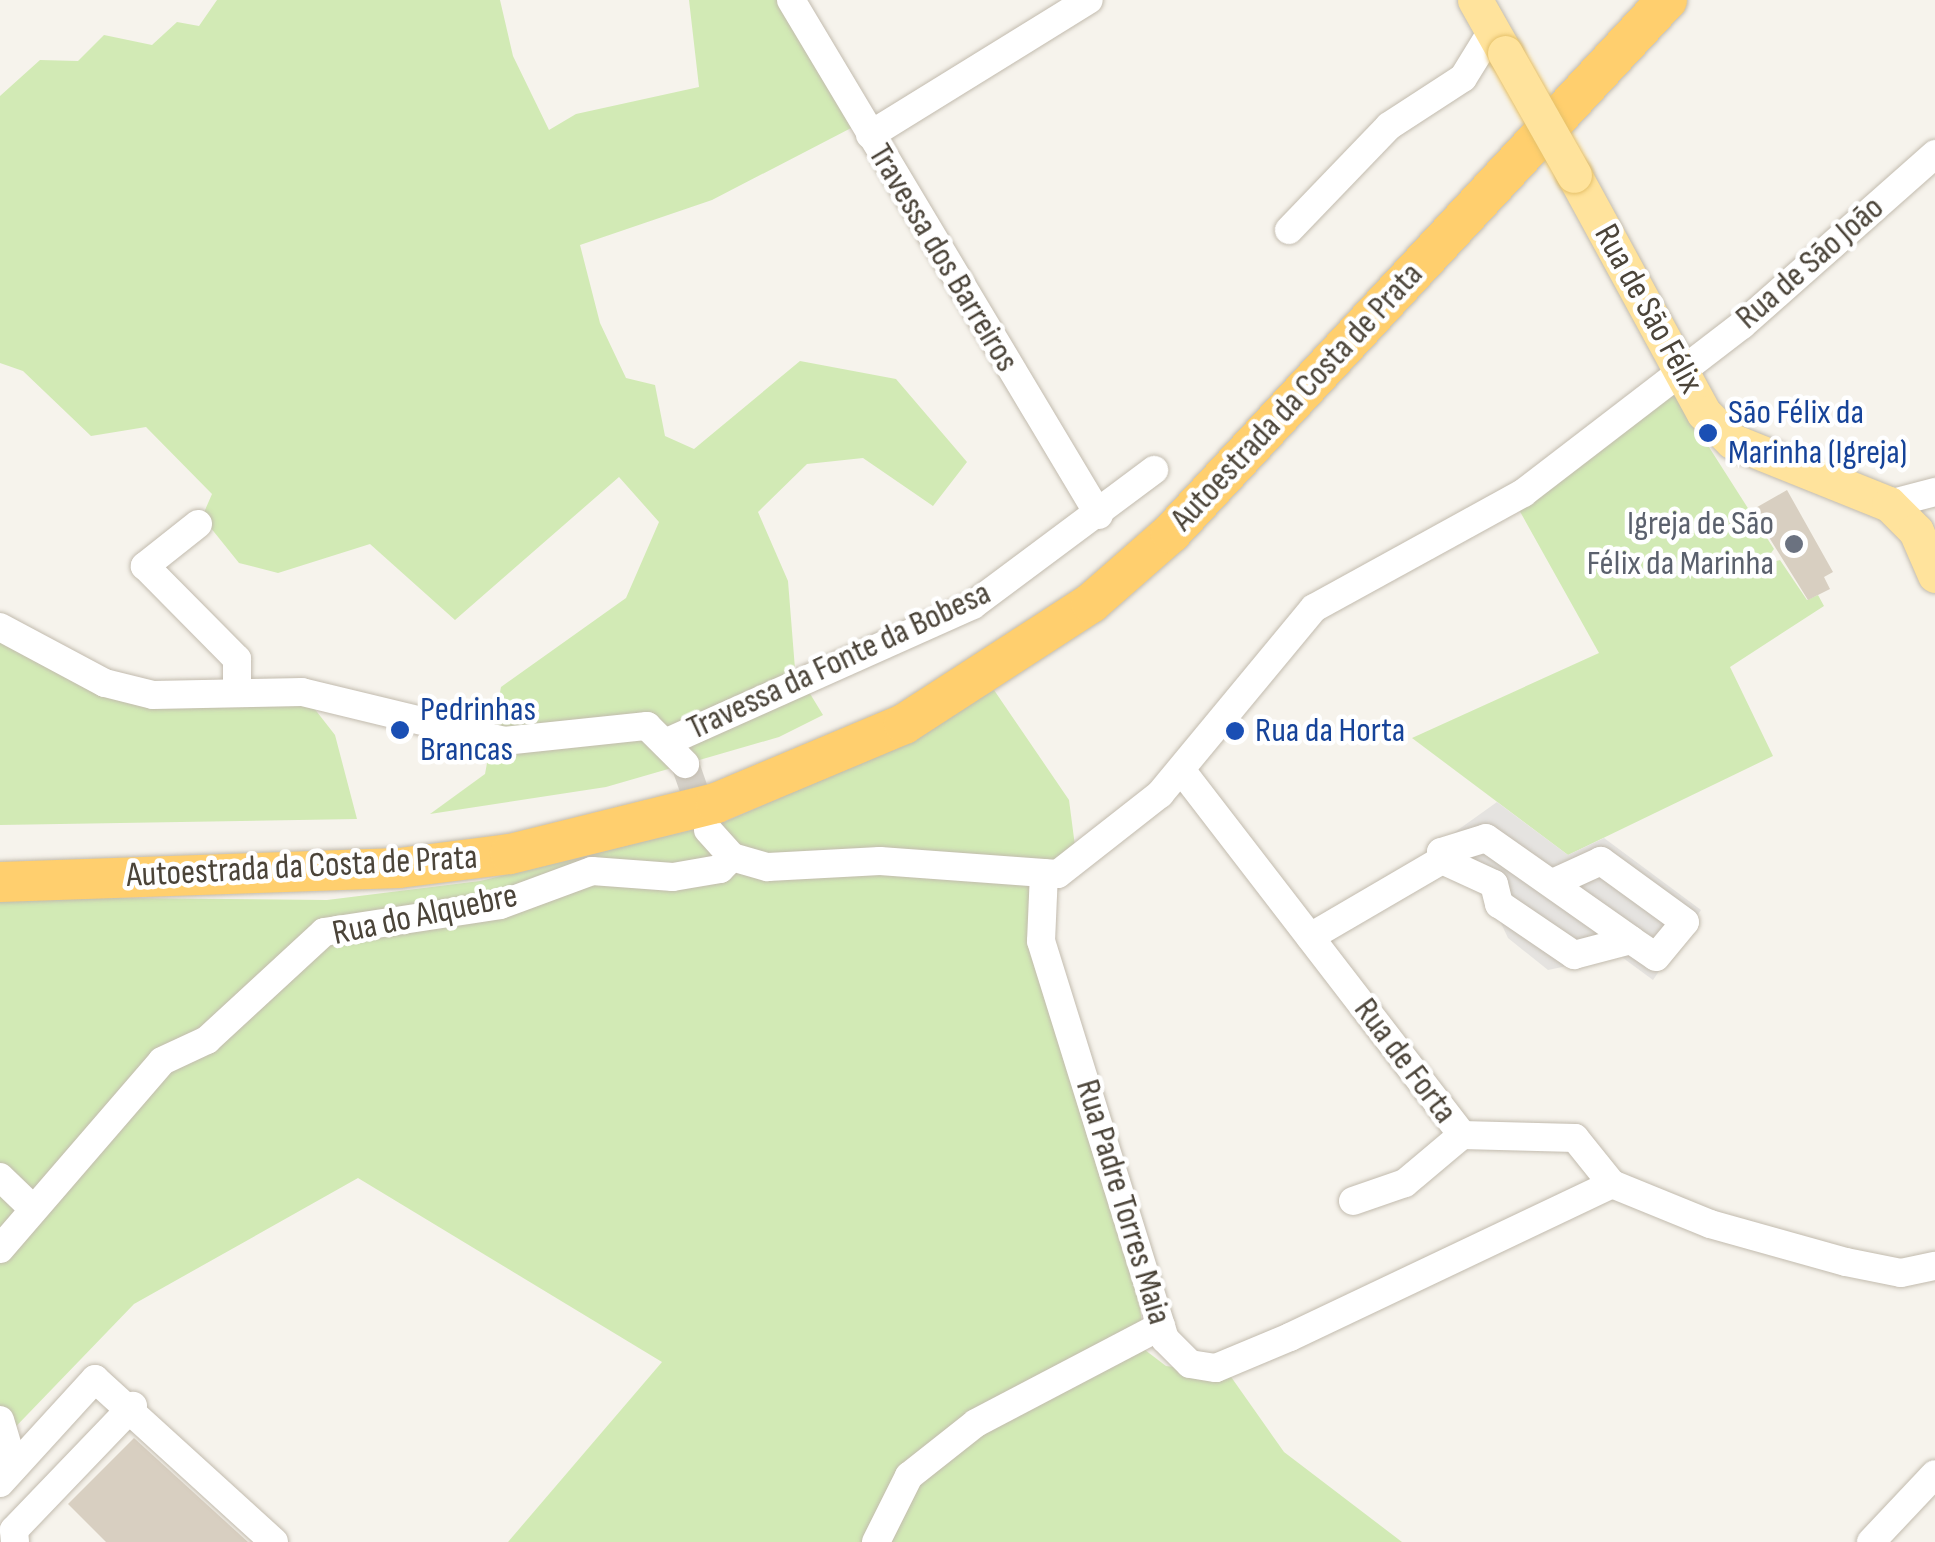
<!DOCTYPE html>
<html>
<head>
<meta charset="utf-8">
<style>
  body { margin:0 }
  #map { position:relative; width:1935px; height:1542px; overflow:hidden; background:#f6f3ec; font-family:"Sofia Sans Condensed",sans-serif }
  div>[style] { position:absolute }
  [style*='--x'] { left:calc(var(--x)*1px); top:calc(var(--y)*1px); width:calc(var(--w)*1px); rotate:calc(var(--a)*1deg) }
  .green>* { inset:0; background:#d2eab5 }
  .parking>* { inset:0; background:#e5e3e0 }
  .building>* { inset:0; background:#d8cfc1 }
  .minor-tunnel>* { height:28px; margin-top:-14px; transform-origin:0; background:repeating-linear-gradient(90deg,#d4d0c8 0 28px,transparent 0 42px) }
  .roads { filter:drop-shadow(0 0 2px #c2bbae) drop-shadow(0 0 2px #c2bbae) }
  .minor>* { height:28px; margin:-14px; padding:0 14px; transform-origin:14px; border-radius:14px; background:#fff }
  .major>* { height:35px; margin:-17.5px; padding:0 17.5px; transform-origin:17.5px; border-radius:17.5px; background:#ffe39c }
  .highway>* { height:40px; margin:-20px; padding:0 20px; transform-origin:20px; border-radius:20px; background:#ffcf6e }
  .bridges { filter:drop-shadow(0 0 2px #e6c16a) drop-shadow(0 0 2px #e6c16a) }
  .major-bridge>* { height:35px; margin:-17.5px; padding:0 17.5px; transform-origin:17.5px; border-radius:17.5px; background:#ffe39c }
  .dots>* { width:28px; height:28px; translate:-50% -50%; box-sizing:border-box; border:5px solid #fff; border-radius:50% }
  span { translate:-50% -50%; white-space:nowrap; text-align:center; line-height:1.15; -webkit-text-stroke:9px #fff; paint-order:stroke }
  .street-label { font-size:35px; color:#4b4439 }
  .transit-label { font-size:35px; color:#164399 }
  .left { translate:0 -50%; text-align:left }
  .worship-label { font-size:35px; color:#5b616d }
  .right { translate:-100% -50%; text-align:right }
</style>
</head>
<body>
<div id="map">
  <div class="green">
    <div style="clip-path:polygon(217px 0,500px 0,513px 56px,549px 130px,576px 114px,699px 87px,689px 0,784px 0,855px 126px,712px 200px,580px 245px,600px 323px,626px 378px,655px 385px,665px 436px,694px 449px,800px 361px,896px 379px,967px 462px,933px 506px,863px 458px,807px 464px,758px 512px,788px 581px,795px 669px,823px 715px,779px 737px,606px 787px,430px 814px,485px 774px,501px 687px,626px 598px,659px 522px,619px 477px,455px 620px,370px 544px,278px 573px,239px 563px,202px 517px,212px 494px,146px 427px,91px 436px,23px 371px,0 363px,0 96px,40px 60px,78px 61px,104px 35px,152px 45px,177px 22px,199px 26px)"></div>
    <div style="clip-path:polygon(1670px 386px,1774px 549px,1762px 565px,1780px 560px,1807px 600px,1818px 595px,1824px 606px,1730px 667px,1773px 756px,1568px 855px,1412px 738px,1599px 653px,1518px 508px)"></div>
    <div style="clip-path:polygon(0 638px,96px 691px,303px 694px,335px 735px,357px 819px,0 825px)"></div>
    <div style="clip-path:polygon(994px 690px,1069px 800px,1075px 846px,1032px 918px,1138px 1290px,1145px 1350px,1166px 1366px,1229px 1374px,1284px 1452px,1402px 1542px,508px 1542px,662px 1362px,358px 1178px,134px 1304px,0 1443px,0 897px,327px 900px,480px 881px,724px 822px,884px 753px)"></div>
  </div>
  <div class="parking">
    <div style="clip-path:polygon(1497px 802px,1568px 855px,1604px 838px,1701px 910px,1653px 980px,1619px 955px,1548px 970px,1508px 938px,1485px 889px,1420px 857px)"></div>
  </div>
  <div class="building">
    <div style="clip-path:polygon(1787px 490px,1833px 572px,1824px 577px,1830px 589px,1808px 600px,1752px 510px)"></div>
    <div style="clip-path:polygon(134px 1438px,248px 1542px,106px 1542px,68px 1504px)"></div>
  </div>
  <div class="minor-tunnel">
    <div style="--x:685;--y:764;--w:64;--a:70.7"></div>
  </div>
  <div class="roads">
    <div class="minor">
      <div style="--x:791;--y:0;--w:600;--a:59.12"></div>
      <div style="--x:870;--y:135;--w:257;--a:-31.7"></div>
      <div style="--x:1289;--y:230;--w:144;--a:-46.1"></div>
      <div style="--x:1389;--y:126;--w:88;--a:-33"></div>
      <div style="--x:1463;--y:78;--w:55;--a:-58.3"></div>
      <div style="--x:1889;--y:504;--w:48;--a:-14.6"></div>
      <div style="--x:198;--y:524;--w:68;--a:141.6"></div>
      <div style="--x:145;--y:566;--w:131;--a:45.3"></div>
      <div style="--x:237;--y:659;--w:30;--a:90"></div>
      <div style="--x:0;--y:627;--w:119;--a:28.1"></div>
      <div style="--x:105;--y:683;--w:49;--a:14"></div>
      <div style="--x:153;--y:695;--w:149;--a:-1.2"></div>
      <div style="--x:302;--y:692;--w:208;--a:13.6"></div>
      <div style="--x:504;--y:741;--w:144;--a:-6"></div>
      <div style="--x:647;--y:726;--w:54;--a:45"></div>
      <div style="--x:667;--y:742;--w:335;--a:-24.1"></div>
      <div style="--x:973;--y:605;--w:226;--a:-36.7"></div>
      <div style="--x:1182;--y:771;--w:459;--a:52.4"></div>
      <div style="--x:1462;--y:1135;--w:113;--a:1.5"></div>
      <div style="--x:1575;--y:1138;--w:59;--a:51.2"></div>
      <div style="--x:708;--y:830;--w:36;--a:48"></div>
      <div style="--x:732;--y:857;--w:37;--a:16"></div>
      <div style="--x:768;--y:867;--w:112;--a:-3.1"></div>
      <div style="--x:880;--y:861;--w:178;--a:4.2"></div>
      <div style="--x:1058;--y:874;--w:130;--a:-38.1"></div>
      <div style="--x:1160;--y:794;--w:241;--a:-50.4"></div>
      <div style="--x:1314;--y:608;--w:239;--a:-28.8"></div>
      <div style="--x:1523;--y:493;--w:276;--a:-37.5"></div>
      <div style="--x:1742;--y:325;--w:258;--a:-41.5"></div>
      <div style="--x:1442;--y:860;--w:8;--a:-97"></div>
      <div style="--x:1441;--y:852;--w:47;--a:-17.3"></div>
      <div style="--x:1486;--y:838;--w:177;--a:35.1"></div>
      <div style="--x:1044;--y:873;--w:68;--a:92.5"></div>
      <div style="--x:1041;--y:941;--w:417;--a:72.7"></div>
      <div style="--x:1165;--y:1339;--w:35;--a:45"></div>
      <div style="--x:1190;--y:1364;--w:26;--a:9"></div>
      <div style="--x:1216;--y:1368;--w:80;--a:-22.7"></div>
      <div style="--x:1290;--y:1337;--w:357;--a:-25.4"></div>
      <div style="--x:1310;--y:937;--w:153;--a:-30.3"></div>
      <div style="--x:1442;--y:860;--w:57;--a:24.8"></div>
      <div style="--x:1494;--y:884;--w:21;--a:76"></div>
      <div style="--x:1499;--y:904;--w:91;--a:34.2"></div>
      <div style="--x:1574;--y:955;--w:59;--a:-14.7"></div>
      <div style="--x:1631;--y:940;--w:30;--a:34"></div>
      <div style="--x:1656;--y:957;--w:45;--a:-50.4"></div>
      <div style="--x:1685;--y:922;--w:104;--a:-144"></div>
      <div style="--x:1601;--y:861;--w:53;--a:155.4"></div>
      <div style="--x:0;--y:1177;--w:40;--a:44"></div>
      <div style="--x:1612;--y:1184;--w:106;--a:22.2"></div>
      <div style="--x:1710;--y:1224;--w:141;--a:15.6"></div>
      <div style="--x:1846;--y:1262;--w:56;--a:11.3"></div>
      <div style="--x:1901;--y:1273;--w:35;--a:-12"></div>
      <div style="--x:1353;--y:1201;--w:55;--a:-19.1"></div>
      <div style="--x:1405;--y:1183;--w:75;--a:-40.1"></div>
      <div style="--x:0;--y:1249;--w:248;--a:-49.2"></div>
      <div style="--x:162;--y:1061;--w:50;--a:-25"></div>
      <div style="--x:207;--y:1040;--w:159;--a:-42.7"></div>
      <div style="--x:324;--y:932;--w:178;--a:-8.7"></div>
      <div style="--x:500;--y:905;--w:98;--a:-20.3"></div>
      <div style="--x:592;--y:871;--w:81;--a:4.2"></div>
      <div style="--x:673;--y:877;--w:48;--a:-9.7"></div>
      <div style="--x:720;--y:869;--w:17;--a:-45"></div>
      <div style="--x:0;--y:1420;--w:49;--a:73.4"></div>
      <div style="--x:0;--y:1483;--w:141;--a:-47.6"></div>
      <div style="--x:95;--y:1379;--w:242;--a:42.3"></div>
      <div style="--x:15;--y:1542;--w:12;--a:-95"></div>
      <div style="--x:14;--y:1530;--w:172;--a:-46.2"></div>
      <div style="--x:876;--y:1542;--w:74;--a:-63.4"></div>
      <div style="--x:909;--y:1476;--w:85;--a:-38.3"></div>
      <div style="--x:976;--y:1423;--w:209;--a:-27.7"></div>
      <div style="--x:1871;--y:1542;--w:93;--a:-46.7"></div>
    </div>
    <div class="major">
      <div style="--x:1475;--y:0;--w:61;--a:60.5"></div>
      <div style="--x:1574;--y:175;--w:271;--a:61.4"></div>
      <div style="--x:1704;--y:413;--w:40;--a:45"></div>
      <div style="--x:1732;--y:441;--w:169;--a:21.9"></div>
      <div style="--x:1889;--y:504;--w:38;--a:45"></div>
      <div style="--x:1916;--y:531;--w:48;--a:66.6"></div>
    </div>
    <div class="highway">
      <div style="--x:0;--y:882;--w:399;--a:-2"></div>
      <div style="--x:399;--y:868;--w:112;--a:-7.2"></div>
      <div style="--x:510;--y:854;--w:212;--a:-13.9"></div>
      <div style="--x:716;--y:803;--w:204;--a:-22.8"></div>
      <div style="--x:904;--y:724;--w:223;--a:-32.9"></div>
      <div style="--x:1091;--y:603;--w:106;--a:-41.2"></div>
      <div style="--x:1171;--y:533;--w:728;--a:-47.06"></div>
    </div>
  </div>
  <div class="bridges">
    <div class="major-bridge">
      <div style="--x:1505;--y:53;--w:140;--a:60.5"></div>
    </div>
  </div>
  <div class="dots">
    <div style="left:1708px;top:433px;background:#1a4fb4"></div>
    <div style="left:1794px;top:544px;background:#6b7280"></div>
    <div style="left:400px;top:730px;background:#1a4fb4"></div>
    <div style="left:1235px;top:731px;background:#1a4fb4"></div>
  </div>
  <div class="street-label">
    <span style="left:943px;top:258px;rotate:59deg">Travessa dos Barreiros</span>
    <span style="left:1810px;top:263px;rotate:-41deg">Rua de São João</span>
    <span style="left:1648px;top:309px;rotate:61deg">Rua de São Félix</span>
    <span style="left:1297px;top:397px;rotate:-47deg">Autoestrada da Costa de Prata</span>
    <span style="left:839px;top:661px;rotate:-25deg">Travessa da Fonte da Bobesa</span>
    <span style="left:302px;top:867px;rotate:-3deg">Autoestrada da Costa de Prata</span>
    <span style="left:425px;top:915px;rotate:-12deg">Rua do Alquebre</span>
    <span style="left:1405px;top:1061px;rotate:53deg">Rua de Forta</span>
    <span style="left:1123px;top:1202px;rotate:73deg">Rua Padre Torres Maia</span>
  </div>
  <div class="transit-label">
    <span class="left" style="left:1728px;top:433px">São Félix da<br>Marinha (Igreja)</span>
    <span class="left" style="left:420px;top:730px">Pedrinhas<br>Brancas</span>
    <span class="left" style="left:1255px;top:731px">Rua da Horta</span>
  </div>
  <div class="worship-label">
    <span class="right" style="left:1774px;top:544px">Igreja de São<br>Félix da Marinha</span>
  </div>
</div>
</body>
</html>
